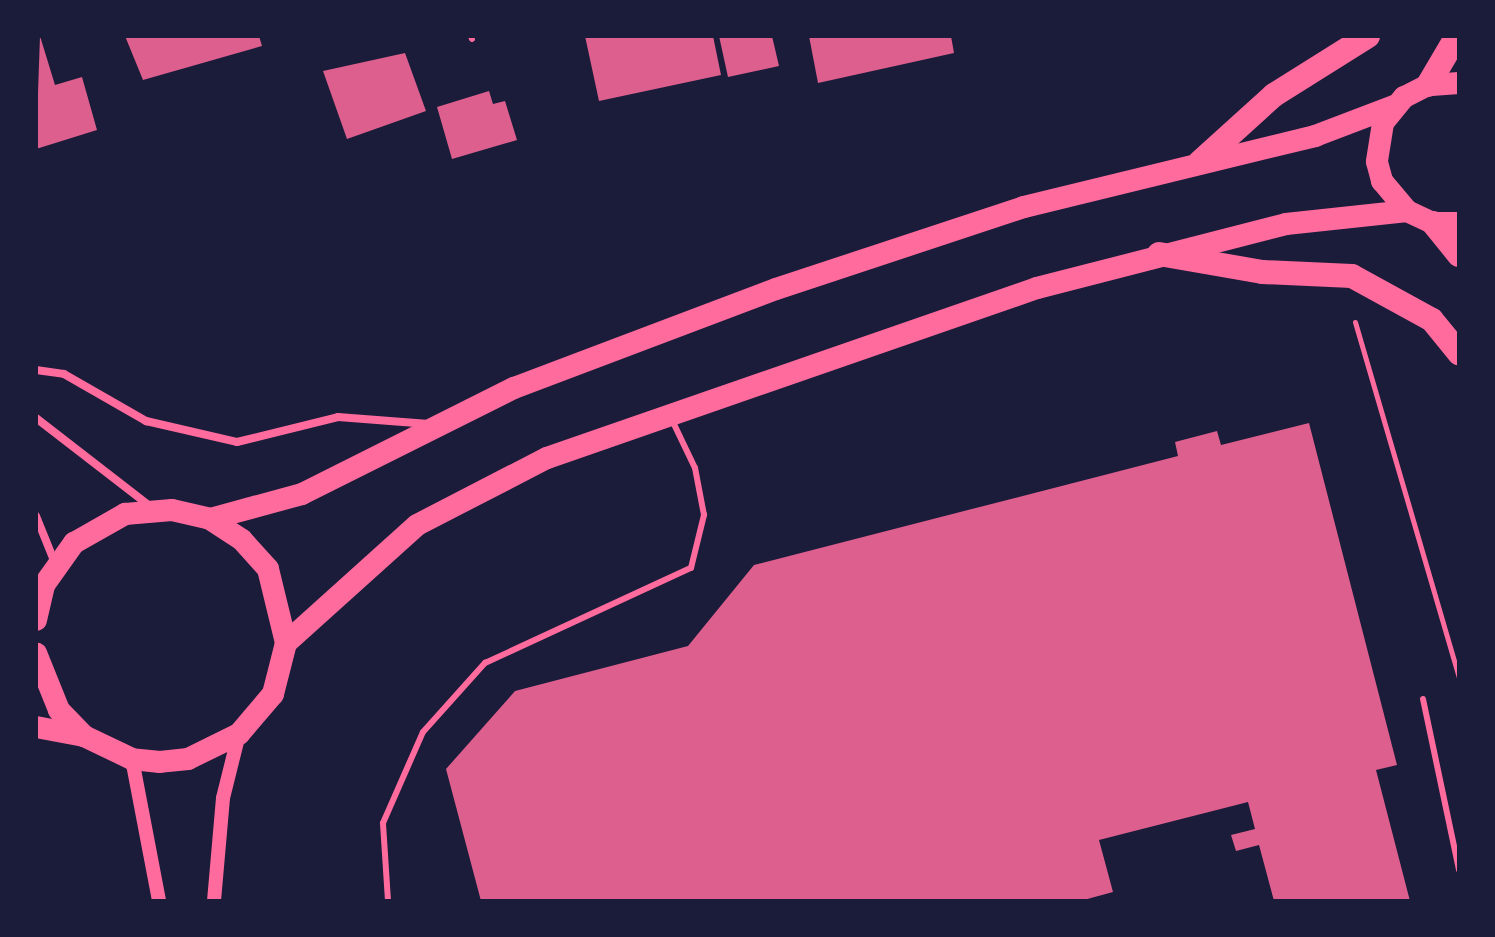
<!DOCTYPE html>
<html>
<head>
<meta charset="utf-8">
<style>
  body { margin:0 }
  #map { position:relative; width:1495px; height:937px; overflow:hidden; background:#1b1b3a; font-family:Raleway,sans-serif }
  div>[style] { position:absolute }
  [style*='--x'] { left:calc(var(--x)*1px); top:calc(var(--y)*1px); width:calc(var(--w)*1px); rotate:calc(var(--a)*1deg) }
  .building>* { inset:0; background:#dd5f8e }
  .path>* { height:5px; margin:-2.5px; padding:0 2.5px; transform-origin:2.5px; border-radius:2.5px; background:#ff6b9d }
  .service>* { height:6px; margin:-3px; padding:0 3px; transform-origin:3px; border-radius:3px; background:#ff6b9d }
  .minor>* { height:8px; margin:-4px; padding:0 4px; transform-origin:4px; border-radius:4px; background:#ff6b9d }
  .tertiary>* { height:14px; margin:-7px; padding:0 7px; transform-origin:7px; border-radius:7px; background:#ff6b9d }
  .trunk>* { height:22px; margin:-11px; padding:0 11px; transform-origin:11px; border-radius:11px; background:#ff6b9d }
  .motorway>* { height:24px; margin:-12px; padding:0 12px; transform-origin:12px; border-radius:12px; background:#ff6b9d }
  span { translate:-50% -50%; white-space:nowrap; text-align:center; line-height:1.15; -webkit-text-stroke:8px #1b1b3a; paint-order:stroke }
  .frame { position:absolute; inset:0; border:38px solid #1b1b3a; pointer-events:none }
</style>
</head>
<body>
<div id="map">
  <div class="building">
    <div style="clip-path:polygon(40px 36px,55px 85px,82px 77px,97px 130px,36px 149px)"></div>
    <div style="clip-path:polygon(125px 36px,259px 36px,262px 46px,143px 80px)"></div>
    <div style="clip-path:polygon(585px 36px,713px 36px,721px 75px,599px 101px)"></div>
    <div style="clip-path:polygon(719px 36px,772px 36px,779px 66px,728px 77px)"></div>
    <div style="clip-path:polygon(809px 36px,951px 36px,954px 53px,818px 83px)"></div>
    <div style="clip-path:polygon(405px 53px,426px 111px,347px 139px,323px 71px)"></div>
    <div style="clip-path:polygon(489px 91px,493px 104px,505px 101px,517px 140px,452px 159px,437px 107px)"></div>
    <div style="clip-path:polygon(1309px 423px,1397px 765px,1376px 770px,1410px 901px,1274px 901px,1259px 845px,1236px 851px,1231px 835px,1255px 829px,1248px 802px,1099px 840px,1113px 892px,1080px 901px,481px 901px,446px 769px,515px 691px,688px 646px,754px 565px,1178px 456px,1175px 442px,1217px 431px,1221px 445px)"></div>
  </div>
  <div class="path">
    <div style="--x:1355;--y:322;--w:371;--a:73.7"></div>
  </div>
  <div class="service">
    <div style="--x:471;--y:36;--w:3;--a:72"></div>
    <div style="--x:1423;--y:699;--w:175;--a:78.1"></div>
    <div style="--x:388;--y:901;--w:78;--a:-93.7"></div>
    <div style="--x:383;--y:823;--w:99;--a:-66.3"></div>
    <div style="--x:423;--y:732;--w:93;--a:-48.1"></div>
    <div style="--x:485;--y:663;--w:227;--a:-24.8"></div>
    <div style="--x:691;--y:568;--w:55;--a:-76.2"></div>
    <div style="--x:704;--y:515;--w:48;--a:-100.8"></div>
    <div style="--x:695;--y:468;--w:55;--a:-115.6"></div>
  </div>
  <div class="minor">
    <div style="--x:36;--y:370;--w:28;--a:8"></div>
    <div style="--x:64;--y:374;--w:95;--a:29.8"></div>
    <div style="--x:146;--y:421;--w:93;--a:13"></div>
    <div style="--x:237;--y:442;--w:104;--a:-13.9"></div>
    <div style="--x:338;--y:417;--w:91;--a:4.4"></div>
    <div style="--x:36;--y:418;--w:144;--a:37.7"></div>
    <div style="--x:36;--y:516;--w:51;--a:68"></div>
  </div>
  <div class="tertiary">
    <div style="--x:132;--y:759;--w:145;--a:79.2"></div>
    <div style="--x:214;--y:901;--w:103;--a:-85"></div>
    <div style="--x:223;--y:798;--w:66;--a:-76"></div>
  </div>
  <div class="trunk">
    <div style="--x:1459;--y:83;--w:31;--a:176"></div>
    <div style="--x:1428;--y:85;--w:27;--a:153"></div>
    <div style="--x:1404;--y:97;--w:33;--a:129"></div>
    <div style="--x:1383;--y:123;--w:39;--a:99"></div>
    <div style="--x:1377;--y:162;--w:20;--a:75"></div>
    <div style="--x:1382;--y:181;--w:39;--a:50"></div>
    <div style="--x:1407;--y:211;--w:29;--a:25"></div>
    <div style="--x:1433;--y:223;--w:26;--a:0"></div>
    <div style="--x:210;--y:519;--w:95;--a:-15.2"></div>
    <div style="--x:302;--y:494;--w:237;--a:-26.6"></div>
    <div style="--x:514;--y:388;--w:280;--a:-20.7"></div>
    <div style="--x:776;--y:289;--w:261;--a:-18.3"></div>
    <div style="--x:1024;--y:207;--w:300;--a:-13.7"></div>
    <div style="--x:1315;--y:136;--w:85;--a:-20.8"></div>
    <div style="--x:36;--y:620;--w:36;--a:-77"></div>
    <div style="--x:44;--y:585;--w:52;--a:-54.5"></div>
    <div style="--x:74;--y:543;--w:59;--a:-29.6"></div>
    <div style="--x:125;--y:514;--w:47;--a:-4.9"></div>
    <div style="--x:172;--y:510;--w:39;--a:13"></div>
    <div style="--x:210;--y:519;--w:38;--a:33"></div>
    <div style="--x:242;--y:540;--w:39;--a:48"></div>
    <div style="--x:268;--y:569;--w:76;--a:76.3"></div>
    <div style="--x:286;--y:643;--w:53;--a:104.3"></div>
    <div style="--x:273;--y:694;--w:52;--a:130.4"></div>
    <div style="--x:239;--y:734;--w:57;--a:153.9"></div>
    <div style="--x:188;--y:759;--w:28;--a:174"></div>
    <div style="--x:160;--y:762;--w:28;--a:-174"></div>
    <div style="--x:132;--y:759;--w:53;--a:-154.4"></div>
    <div style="--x:84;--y:736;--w:36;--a:-134"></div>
    <div style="--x:59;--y:710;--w:61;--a:-112"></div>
    <div style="--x:286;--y:643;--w:176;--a:-42"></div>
    <div style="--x:417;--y:525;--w:146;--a:-27.3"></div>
    <div style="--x:547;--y:458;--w:519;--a:-19.13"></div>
    <div style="--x:1037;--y:288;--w:257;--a:-14.4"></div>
    <div style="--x:1286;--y:224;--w:122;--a:-6.1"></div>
    <div style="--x:36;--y:727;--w:49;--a:10.6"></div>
  </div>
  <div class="motorway">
    <div style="--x:1428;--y:85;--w:57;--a:-59.4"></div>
    <div style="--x:1200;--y:162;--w:100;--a:-42.2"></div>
    <div style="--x:1274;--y:95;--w:111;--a:-32.1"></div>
    <div style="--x:1433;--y:223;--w:41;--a:50.9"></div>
    <div style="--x:1159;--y:254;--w:105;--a:9.9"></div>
    <div style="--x:1262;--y:272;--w:90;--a:2.5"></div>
    <div style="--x:1352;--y:276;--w:91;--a:28.8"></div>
    <div style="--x:1432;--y:320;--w:43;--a:50.7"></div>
  </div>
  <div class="frame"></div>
</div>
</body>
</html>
